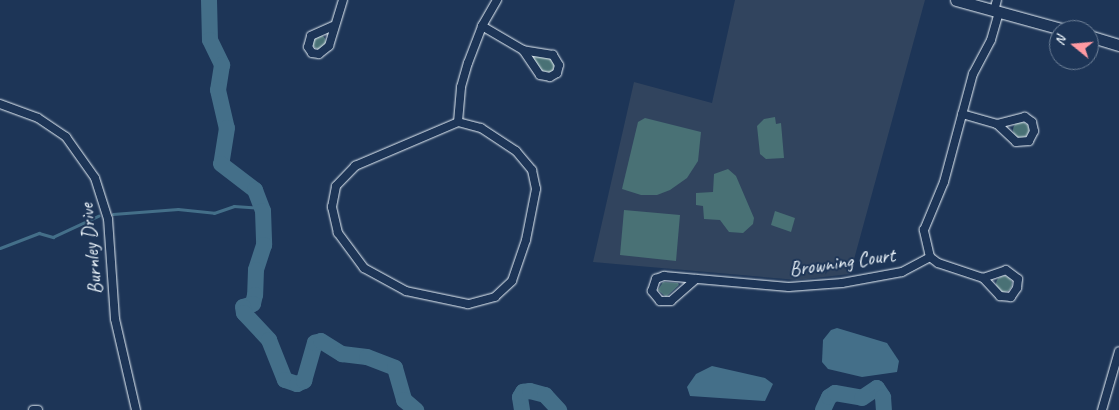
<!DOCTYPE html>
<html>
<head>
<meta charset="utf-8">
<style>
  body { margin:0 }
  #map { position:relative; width:1119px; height:410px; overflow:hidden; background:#1d3557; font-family:Caveat,sans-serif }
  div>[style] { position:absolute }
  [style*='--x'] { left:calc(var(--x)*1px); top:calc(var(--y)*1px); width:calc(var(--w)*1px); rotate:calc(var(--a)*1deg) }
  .built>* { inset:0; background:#31445e }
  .green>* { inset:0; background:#497175 }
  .round { border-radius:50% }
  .water>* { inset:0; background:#446f89 }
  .stream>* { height:2.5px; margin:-1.25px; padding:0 1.25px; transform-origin:1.25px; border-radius:1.25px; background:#446f89 }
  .river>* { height:16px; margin:-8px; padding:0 8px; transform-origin:8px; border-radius:8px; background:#446f89 }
  .roads { filter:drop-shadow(0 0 1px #e8f1f8) drop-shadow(0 0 1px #e8f1f8) }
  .street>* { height:8px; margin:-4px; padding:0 4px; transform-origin:4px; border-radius:4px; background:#1d3557 }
  .secondary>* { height:11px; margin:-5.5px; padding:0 5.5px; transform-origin:5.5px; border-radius:5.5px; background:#1d3557 }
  span { translate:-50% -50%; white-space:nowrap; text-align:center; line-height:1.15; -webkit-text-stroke:4px #1d3557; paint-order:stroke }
  .street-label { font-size:20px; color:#e8f1f8 }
  .north { position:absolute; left:1049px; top:20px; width:50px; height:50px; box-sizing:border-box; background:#1d3557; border:1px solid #6e8097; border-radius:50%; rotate:287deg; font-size:14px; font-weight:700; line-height:20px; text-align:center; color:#e8f1f8 }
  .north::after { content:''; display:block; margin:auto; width:18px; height:22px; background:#ff9aa2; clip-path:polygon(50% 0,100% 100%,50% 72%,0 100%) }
</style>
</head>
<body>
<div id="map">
  <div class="built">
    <div style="clip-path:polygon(735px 0,925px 0,850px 274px,797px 280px,593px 262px,634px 82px,712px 103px)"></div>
  </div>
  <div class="green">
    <div class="round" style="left:312px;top:35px;width:14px;height:14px"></div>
    <div style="clip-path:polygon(533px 53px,552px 59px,555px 64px,552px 73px,539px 70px,531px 55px)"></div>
    <div style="clip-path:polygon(775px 117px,776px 124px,781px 123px,784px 158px,766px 159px,760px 154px,757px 126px,764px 119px)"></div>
    <div style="clip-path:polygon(645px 118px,701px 132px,698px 161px,687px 178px,670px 190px,657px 195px,641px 195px,622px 189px,638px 122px)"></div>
    <div class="round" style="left:1013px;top:122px;width:16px;height:16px"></div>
    <div style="clip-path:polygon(728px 169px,736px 176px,754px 218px,753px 224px,743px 233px,729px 232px,720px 220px,704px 219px,703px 206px,696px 205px,696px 193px,713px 192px,714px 174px)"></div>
    <div style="clip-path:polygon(624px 210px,680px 215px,676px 261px,620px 255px)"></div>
    <div style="clip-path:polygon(775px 211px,795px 218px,791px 232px,771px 225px)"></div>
    <div class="round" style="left:996px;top:276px;width:16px;height:16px"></div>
    <div style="clip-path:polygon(663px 282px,678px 283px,679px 285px,666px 297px,658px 290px)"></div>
  </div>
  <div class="water">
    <div style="clip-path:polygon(837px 328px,887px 343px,899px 361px,897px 372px,862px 377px,828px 369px,822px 362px,823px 340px,831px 330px)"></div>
    <div style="clip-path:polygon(712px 366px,765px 378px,773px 384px,765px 401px,690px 396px,687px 387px,696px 374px)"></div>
  </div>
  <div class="stream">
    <div style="--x:113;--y:214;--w:65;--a:-4.4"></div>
    <div style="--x:178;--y:209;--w:36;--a:6"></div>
    <div style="--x:214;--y:213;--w:21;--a:-19"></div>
    <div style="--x:234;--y:206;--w:28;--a:4"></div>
    <div style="--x:0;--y:248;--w:42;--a:-21"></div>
    <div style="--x:39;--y:233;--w:15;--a:16"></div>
    <div style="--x:53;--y:237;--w:50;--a:-25"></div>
  </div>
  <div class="river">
    <div style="--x:209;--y:0;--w:40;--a:88.6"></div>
    <div style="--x:210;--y:40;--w:28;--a:64"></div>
    <div style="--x:222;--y:65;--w:25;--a:99"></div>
    <div style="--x:218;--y:90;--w:39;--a:77"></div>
    <div style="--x:227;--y:128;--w:36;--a:99"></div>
    <div style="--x:221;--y:164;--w:43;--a:37.4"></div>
    <div style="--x:255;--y:190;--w:22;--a:69"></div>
    <div style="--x:263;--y:211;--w:34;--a:88"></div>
    <div style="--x:264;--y:245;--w:26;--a:108"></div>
    <div style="--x:256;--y:270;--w:25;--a:92"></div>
    <div style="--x:255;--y:295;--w:9;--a:103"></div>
    <div style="--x:253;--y:304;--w:10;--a:163"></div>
    <div style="--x:243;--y:307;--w:6;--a:81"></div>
    <div style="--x:244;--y:313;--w:37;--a:47"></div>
    <div style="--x:269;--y:340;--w:43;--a:68.2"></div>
    <div style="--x:285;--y:380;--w:13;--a:18"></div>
    <div style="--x:297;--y:384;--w:8;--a:-23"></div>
    <div style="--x:304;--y:381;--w:40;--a:-74"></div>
    <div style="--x:315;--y:343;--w:6;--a:-18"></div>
    <div style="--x:321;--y:341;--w:25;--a:32"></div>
    <div style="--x:342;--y:354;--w:25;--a:7"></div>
    <div style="--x:367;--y:357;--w:30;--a:21"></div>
    <div style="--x:395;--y:368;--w:33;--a:74"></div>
    <div style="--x:404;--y:400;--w:16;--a:40"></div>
    <div style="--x:522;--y:410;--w:13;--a:-99"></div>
    <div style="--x:520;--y:397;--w:6;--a:-59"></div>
    <div style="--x:523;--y:392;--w:7;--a:-8"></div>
    <div style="--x:530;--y:391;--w:16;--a:15"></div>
    <div style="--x:545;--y:395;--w:21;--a:47"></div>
    <div style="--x:823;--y:410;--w:14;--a:-65"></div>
    <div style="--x:829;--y:397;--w:7;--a:-34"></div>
    <div style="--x:835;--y:393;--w:27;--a:10"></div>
    <div style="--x:862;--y:398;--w:18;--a:-34"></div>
    <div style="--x:877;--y:388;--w:11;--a:56"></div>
    <div style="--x:883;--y:397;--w:13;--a:86"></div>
  </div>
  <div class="roads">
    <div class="street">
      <div style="--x:994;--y:11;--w:11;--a:-75"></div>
      <div style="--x:333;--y:26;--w:24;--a:156"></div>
      <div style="--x:311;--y:36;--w:11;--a:105"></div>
      <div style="--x:308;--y:47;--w:7;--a:56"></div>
      <div style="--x:312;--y:53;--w:7;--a:8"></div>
      <div style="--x:319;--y:54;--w:13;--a:-39"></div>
      <div style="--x:329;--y:46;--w:48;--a:-73.1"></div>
      <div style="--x:482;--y:26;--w:48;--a:30.3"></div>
      <div style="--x:523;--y:50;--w:30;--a:56"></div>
      <div style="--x:540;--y:75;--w:10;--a:11"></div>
      <div style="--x:550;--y:77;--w:8;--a:-30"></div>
      <div style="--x:557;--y:73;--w:8;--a:-76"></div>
      <div style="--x:559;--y:65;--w:12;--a:-121"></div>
      <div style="--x:553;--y:55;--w:30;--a:-171"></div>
      <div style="--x:0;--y:104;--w:40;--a:20.2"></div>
      <div style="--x:38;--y:118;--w:34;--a:34"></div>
      <div style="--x:66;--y:137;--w:50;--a:54.7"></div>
      <div style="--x:95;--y:178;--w:43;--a:72.4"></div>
      <div style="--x:108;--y:219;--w:100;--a:86"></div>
      <div style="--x:115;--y:319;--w:93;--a:77"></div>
      <div style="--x:962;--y:114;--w:36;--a:16"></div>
      <div style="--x:997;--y:124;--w:26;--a:43"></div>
      <div style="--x:1016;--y:142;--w:13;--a:-4"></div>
      <div style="--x:1029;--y:141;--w:11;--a:-63"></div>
      <div style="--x:1034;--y:131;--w:9;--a:-103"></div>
      <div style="--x:1032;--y:122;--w:9;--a:-144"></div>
      <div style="--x:1025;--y:117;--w:29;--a:166"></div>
      <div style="--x:458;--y:122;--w:24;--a:15"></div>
      <div style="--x:481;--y:128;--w:42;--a:33.3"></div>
      <div style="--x:516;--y:151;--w:25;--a:50"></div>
      <div style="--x:532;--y:170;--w:19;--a:78"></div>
      <div style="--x:536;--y:189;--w:52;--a:101.1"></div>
      <div style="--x:526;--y:240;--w:43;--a:108.9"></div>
      <div style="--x:512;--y:281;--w:23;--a:137"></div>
      <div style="--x:495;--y:297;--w:28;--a:165"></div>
      <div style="--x:468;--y:304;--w:63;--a:-168.2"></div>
      <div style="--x:406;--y:291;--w:48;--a:-151.3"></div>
      <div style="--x:364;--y:268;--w:44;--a:-126.6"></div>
      <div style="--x:338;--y:233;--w:27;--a:-103"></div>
      <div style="--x:332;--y:207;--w:21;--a:-79"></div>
      <div style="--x:336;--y:186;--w:28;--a:-46"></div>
      <div style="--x:355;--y:166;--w:112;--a:-23.1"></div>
      <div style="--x:458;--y:122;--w:35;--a:-85"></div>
      <div style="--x:461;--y:87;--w:25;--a:-74"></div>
      <div style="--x:468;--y:63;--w:40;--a:-69"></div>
      <div style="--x:482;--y:26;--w:30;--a:-60"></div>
      <div style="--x:983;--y:278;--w:24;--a:-19"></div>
      <div style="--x:1006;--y:270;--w:15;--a:37"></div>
      <div style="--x:1018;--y:279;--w:9;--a:96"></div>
      <div style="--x:1017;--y:288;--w:11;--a:124"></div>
      <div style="--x:1011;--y:297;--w:11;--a:-175"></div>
      <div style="--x:1000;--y:296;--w:25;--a:-133"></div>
      <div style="--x:983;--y:278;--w:47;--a:-161.6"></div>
      <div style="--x:938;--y:263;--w:10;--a:-143"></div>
      <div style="--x:930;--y:257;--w:28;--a:-103"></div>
      <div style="--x:924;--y:230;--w:52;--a:-67.4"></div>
      <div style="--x:944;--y:182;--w:112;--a:-75"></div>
      <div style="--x:973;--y:74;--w:38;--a:-62"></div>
      <div style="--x:991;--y:40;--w:29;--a:-74"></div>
      <div style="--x:696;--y:279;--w:33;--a:139"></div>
      <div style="--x:671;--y:301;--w:11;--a:180"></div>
      <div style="--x:660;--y:301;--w:13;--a:-129"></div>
      <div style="--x:652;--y:291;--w:13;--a:-72"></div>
      <div style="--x:656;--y:279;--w:9;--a:-21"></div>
      <div style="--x:664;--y:276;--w:125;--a:5"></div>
      <div style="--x:789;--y:287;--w:53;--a:-4.3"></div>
      <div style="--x:842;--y:283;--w:61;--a:-10.4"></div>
      <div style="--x:902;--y:272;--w:32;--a:-28"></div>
      <div style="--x:33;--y:410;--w:5;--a:0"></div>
      <div style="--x:1102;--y:410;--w:61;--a:-73.9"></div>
    </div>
    <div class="secondary">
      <div style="--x:956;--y:0;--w:113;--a:15.4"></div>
      <div style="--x:1089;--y:36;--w:31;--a:17"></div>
    </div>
  </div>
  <div class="street-label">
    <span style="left:91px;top:249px;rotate:-96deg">Burnley Drive</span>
    <span style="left:842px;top:262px;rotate:-8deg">Browning Court</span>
  </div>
  <div class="north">N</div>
</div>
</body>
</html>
